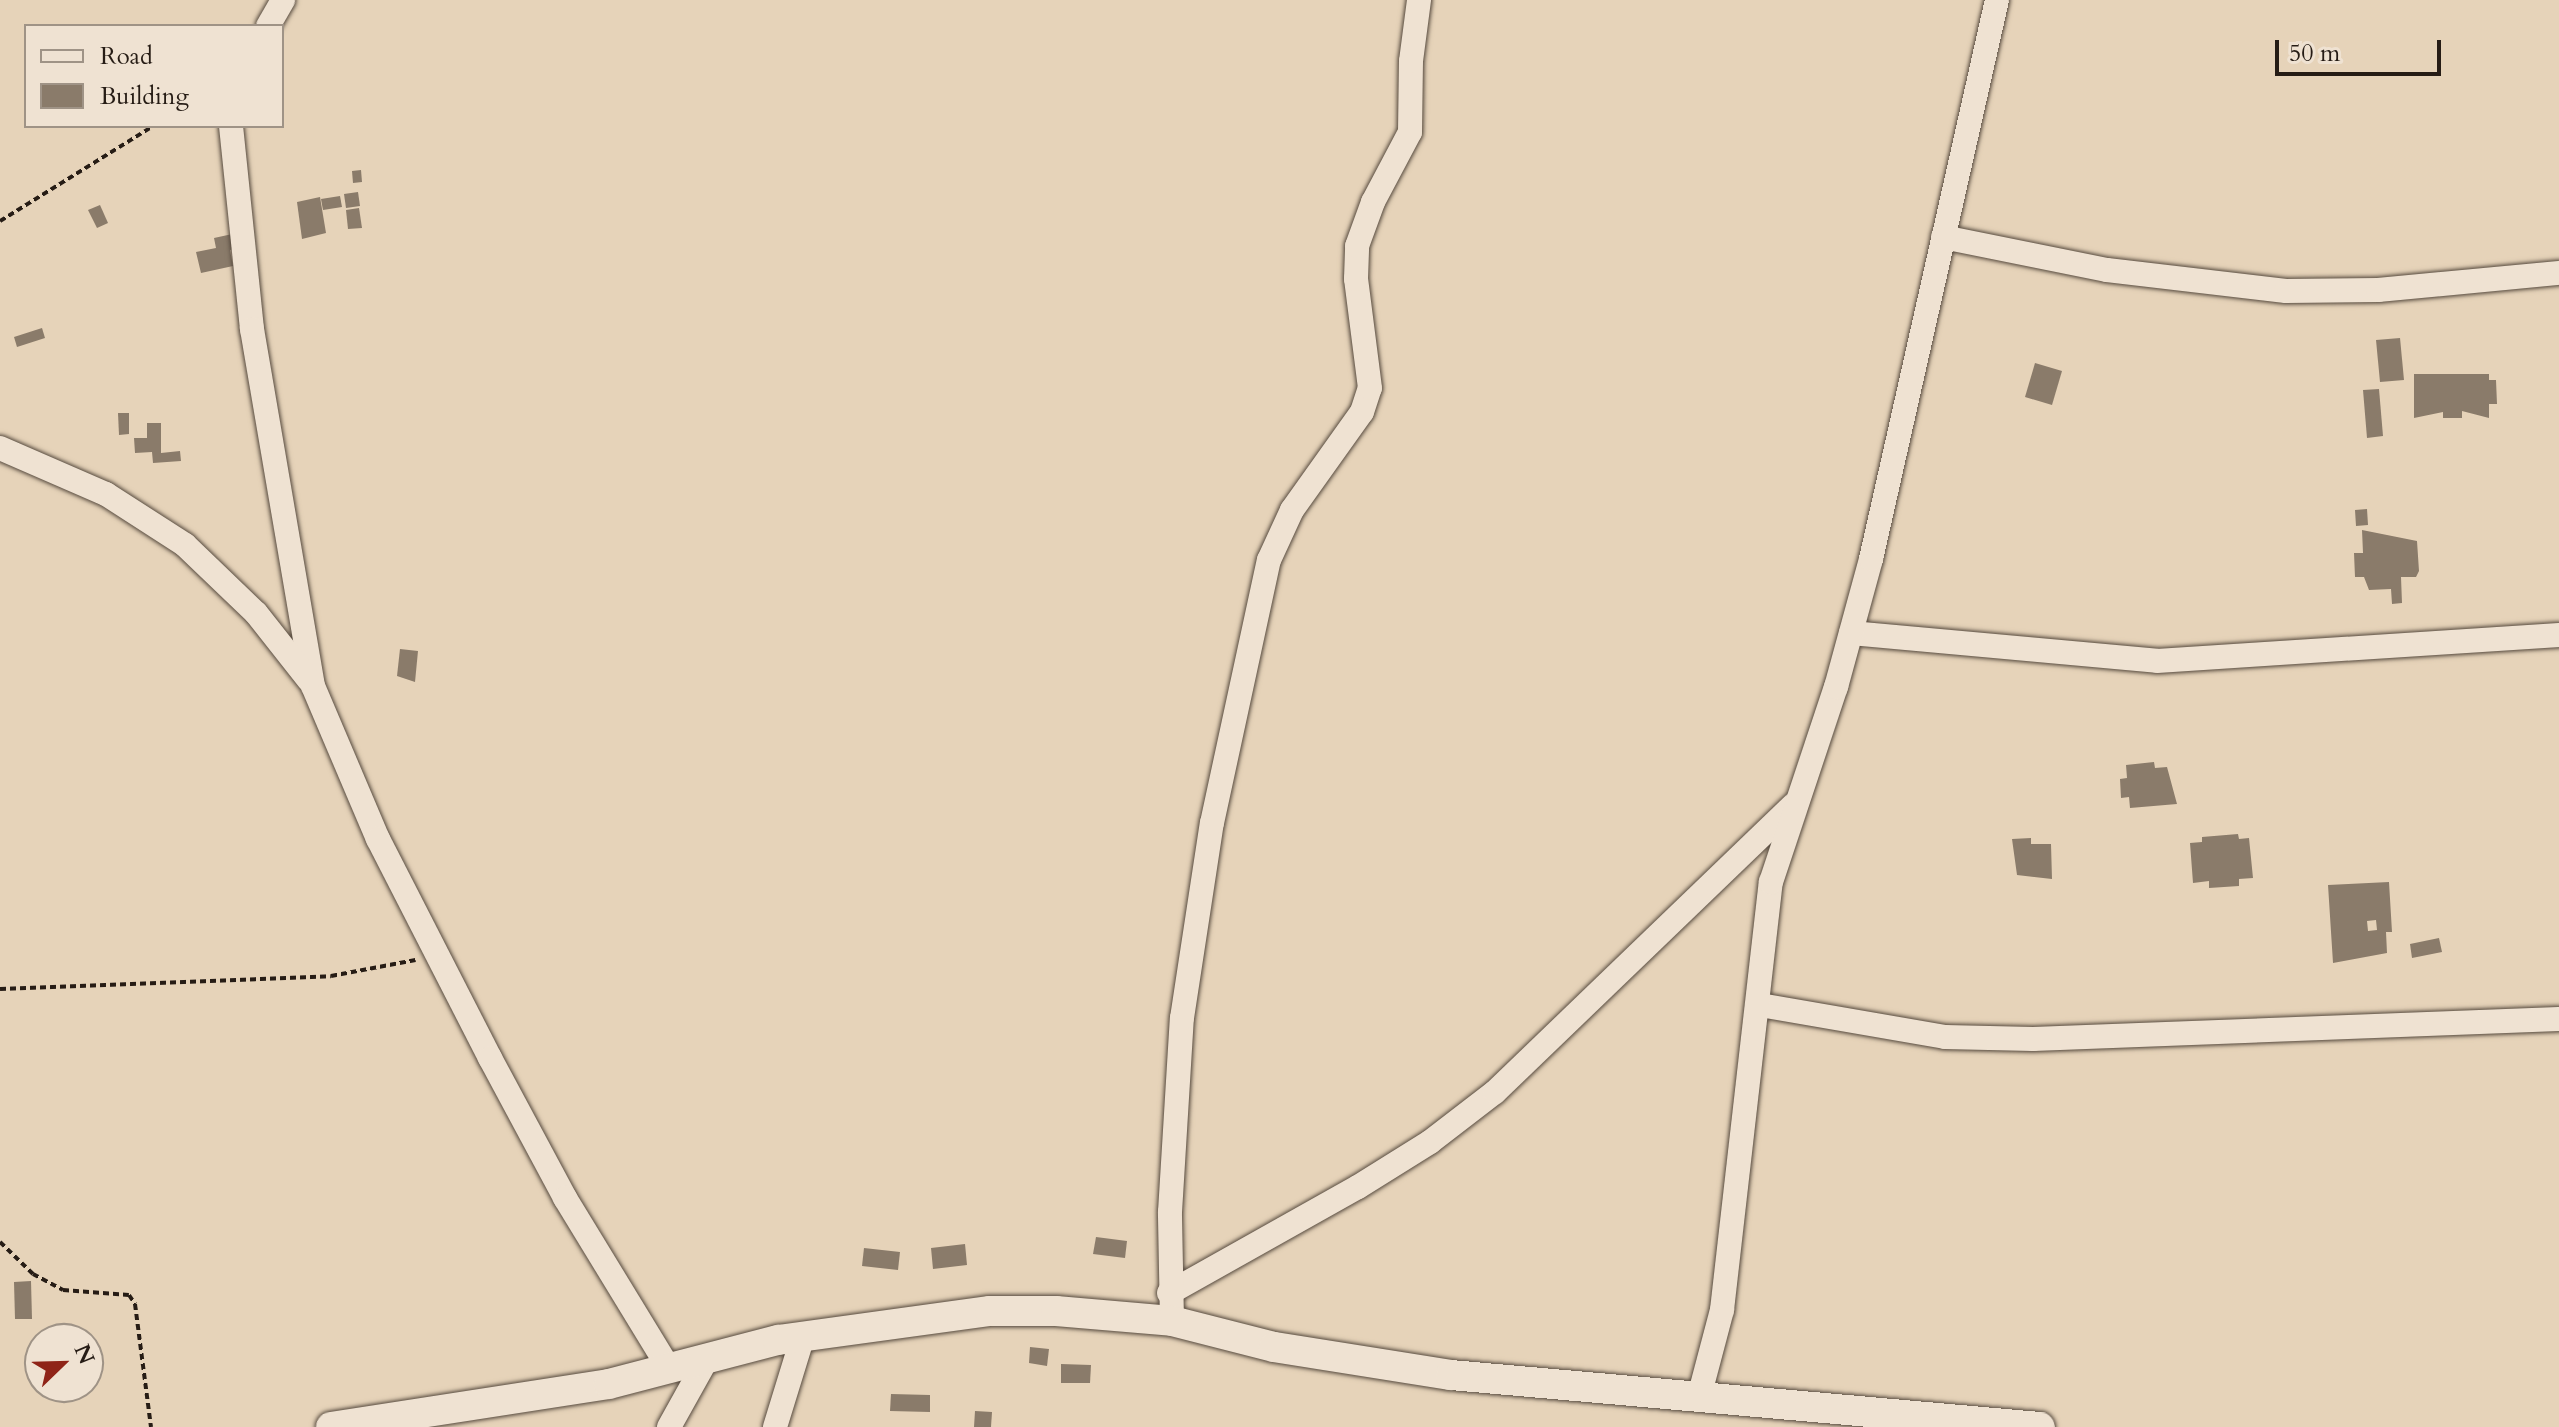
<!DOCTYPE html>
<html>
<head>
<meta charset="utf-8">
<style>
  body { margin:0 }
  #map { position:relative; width:2559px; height:1427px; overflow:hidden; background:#e6d3b9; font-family:Cardo,serif }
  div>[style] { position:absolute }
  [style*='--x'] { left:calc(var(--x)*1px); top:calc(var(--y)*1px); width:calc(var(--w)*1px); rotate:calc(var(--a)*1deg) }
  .building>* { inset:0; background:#8a7b6a }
  .path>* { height:4px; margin-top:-2px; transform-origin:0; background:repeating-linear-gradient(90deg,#261c15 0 6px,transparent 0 10px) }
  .roads { filter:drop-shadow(0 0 2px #564a3e) drop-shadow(0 0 2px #564a3e) }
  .minor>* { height:24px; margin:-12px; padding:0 12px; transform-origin:12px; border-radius:12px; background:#efe2d2 }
  .tertiary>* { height:30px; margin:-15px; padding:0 15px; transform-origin:15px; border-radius:15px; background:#efe2d2 }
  span { translate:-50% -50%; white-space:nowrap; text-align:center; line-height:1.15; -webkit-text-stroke:6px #efe2d2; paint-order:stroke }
  .legend { position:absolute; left:24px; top:24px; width:260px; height:104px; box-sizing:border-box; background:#efe2d2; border:2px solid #9f9386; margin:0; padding:10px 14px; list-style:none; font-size:24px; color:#261c15 }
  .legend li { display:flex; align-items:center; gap:16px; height:40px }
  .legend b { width:40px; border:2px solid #9f9386 }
  .north { position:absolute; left:24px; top:1323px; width:80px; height:80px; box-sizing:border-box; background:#efe2d2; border:2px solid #9f9386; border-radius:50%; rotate:67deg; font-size:22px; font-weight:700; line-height:32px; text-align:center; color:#261c15 }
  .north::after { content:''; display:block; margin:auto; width:28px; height:36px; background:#8f2418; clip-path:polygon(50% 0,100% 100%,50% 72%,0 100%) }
  .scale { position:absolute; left:2275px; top:40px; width:166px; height:36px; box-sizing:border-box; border:4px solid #261c15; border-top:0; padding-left:10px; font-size:24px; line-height:28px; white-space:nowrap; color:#261c15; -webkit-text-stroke:6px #efe2d2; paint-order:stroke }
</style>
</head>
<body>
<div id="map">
  <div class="building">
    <div style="clip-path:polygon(361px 170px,362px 182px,353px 183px,352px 171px)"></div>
    <div style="clip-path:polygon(358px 192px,360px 206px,346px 208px,344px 194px)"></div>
    <div style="clip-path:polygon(340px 196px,342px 207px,323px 210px,321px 199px)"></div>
    <div style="clip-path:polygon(320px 197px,326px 233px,302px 239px,297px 202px)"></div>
    <div style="clip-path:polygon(100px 205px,108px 223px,97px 228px,88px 210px)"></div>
    <div style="clip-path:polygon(359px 208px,362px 228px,348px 229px,346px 210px)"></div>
    <div style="clip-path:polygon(237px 233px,240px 248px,230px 250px,233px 266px,201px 273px,196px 252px,216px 248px,214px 238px)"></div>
    <div style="clip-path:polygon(42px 328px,45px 338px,17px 347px,14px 337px)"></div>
    <div style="clip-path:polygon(2400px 338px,2404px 380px,2380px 382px,2376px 340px)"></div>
    <div style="clip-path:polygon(2035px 363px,2062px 371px,2052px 405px,2025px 397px)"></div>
    <div style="clip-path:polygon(2414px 374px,2489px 374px,2489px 380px,2496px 380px,2497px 404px,2489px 404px,2489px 418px,2462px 411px,2462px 418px,2443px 418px,2443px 412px,2414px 418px)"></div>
    <div style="clip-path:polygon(2379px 389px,2383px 436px,2367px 438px,2363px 390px)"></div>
    <div style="clip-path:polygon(118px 413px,129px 413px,129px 434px,119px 435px)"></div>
    <div style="clip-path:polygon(147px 423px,161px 423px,161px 453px,180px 451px,181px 461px,153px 463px,152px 452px,135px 453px,134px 438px,147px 438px)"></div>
    <div style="clip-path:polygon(2367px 509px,2368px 525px,2356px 526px,2355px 510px)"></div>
    <div style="clip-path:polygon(2362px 530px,2417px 541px,2419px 571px,2416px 577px,2401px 577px,2402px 603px,2392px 604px,2391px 589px,2369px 590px,2364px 577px,2355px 577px,2354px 553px,2363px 553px)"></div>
    <div style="clip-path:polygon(400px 649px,418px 651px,415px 682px,397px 676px)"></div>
    <div style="clip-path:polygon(2154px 762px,2155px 768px,2167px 767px,2177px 804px,2130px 808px,2129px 797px,2121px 798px,2120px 779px,2127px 778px,2126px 765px)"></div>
    <div style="clip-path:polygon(2238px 834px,2239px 839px,2249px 838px,2253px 878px,2239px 879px,2239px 886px,2209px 888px,2209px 881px,2193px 883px,2190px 843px,2202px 842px,2202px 837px)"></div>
    <div style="clip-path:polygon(2031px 838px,2031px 844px,2051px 844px,2052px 879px,2017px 875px,2012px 839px)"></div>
    <div style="clip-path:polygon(evenodd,2389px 882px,2392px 932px,2386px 932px,2387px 953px,2333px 963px,2328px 885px,2389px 882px,2376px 920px,2377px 930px,2368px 931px,2367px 921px,2376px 920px)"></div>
    <div style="clip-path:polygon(2439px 938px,2442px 952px,2412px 958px,2410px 944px)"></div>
    <div style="clip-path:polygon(1096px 1237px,1127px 1241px,1125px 1258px,1093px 1254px)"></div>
    <div style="clip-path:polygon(965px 1244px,967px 1265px,933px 1269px,931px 1248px)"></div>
    <div style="clip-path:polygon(864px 1248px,900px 1252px,898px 1270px,862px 1266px)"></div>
    <div style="clip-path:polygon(31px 1281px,32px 1319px,15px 1319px,14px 1282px)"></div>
    <div style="clip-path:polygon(1030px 1347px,1049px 1349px,1047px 1366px,1029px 1363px)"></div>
    <div style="clip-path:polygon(1061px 1364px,1091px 1365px,1090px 1383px,1061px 1383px)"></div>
    <div style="clip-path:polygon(891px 1394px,930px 1395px,930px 1412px,890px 1411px)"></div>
    <div style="clip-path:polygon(975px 1411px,992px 1412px,991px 1427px,974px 1427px)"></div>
  </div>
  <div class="path">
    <div style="--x:0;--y:221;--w:180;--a:-31.8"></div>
    <div style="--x:0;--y:989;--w:331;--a:-2.2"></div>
    <div style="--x:331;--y:976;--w:86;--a:-10.7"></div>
    <div style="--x:0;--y:1242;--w:46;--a:44.1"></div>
    <div style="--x:33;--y:1274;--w:34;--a:28"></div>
    <div style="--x:63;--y:1290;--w:66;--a:4.3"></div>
    <div style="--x:129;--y:1295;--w:11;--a:56"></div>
    <div style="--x:135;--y:1304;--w:124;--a:82.6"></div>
  </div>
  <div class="roads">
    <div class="minor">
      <div style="--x:268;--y:26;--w:30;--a:-60"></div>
      <div style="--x:231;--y:126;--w:204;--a:84.1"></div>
      <div style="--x:252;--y:329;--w:362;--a:80.3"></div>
      <div style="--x:313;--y:686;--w:166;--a:67"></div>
      <div style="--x:378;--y:839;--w:246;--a:62.9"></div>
      <div style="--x:490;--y:1058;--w:159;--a:61.8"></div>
      <div style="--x:565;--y:1198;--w:198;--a:58.6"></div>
      <div style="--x:1943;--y:237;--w:167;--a:11.4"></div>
      <div style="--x:2107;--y:270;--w:180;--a:6.7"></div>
      <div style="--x:2286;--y:291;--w:92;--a:-0.6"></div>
      <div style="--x:2378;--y:290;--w:182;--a:-5.4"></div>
      <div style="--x:0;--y:448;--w:116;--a:23.5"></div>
      <div style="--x:106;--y:494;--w:94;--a:32.8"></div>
      <div style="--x:185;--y:545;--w:98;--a:43.8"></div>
      <div style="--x:256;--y:613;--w:85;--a:51.7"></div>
      <div style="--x:1851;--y:633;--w:307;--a:5.2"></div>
      <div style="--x:2157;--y:661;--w:403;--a:-3.7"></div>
      <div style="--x:1760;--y:1005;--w:188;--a:9.8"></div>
      <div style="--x:1945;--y:1037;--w:88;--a:1.3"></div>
      <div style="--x:2033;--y:1039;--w:526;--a:-2.18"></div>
      <div style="--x:1169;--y:1293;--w:217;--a:-29.3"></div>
      <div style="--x:1358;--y:1187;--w:85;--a:-32"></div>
      <div style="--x:1430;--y:1142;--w:82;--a:-37.6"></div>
      <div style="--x:1495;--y:1092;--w:414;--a:-43.9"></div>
      <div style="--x:1172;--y:1321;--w:109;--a:-91.1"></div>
      <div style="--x:1170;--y:1212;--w:194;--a:-86.5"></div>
      <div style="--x:1182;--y:1018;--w:197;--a:-81.3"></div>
      <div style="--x:1212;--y:823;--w:269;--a:-77.8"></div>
      <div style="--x:1269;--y:560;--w:55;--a:-65.3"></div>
      <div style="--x:1292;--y:510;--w:120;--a:-54.5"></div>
      <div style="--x:1362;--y:412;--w:25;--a:-72"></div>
      <div style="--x:1370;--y:388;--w:110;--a:-97.3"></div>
      <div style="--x:1356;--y:279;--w:33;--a:-88"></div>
      <div style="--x:1357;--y:246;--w:47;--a:-70"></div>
      <div style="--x:1373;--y:202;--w:79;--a:-62.1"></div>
      <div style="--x:1410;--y:132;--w:71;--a:-89.2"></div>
      <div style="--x:1411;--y:61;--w:62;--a:-82.5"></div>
      <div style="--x:1699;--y:1397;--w:90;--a:-75.2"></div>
      <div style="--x:1722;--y:1310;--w:431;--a:-83.5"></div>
      <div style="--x:1771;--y:882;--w:206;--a:-71.6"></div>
      <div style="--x:1836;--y:687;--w:133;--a:-74.7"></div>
      <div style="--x:1871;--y:559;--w:573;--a:-77.3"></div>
      <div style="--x:669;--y:1427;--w:80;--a:-60.9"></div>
      <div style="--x:775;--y:1427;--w:95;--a:-72.9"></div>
    </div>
    <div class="tertiary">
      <div style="--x:331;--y:1427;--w:281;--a:-8.8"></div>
      <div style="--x:609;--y:1384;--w:175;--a:-14.6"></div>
      <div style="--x:778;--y:1340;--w:214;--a:-7.8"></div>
      <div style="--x:990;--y:1311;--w:66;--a:0"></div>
      <div style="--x:1056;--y:1311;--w:116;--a:4.9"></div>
      <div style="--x:1172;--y:1321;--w:105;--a:14.3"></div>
      <div style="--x:1274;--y:1347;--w:179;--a:9"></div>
      <div style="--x:1451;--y:1375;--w:591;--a:5.05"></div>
    </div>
  </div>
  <ul class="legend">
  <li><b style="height:10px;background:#efe2d2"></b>Road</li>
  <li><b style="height:22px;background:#8a7b6a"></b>Building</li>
  </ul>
  <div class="north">N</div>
  <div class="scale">50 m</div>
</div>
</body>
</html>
